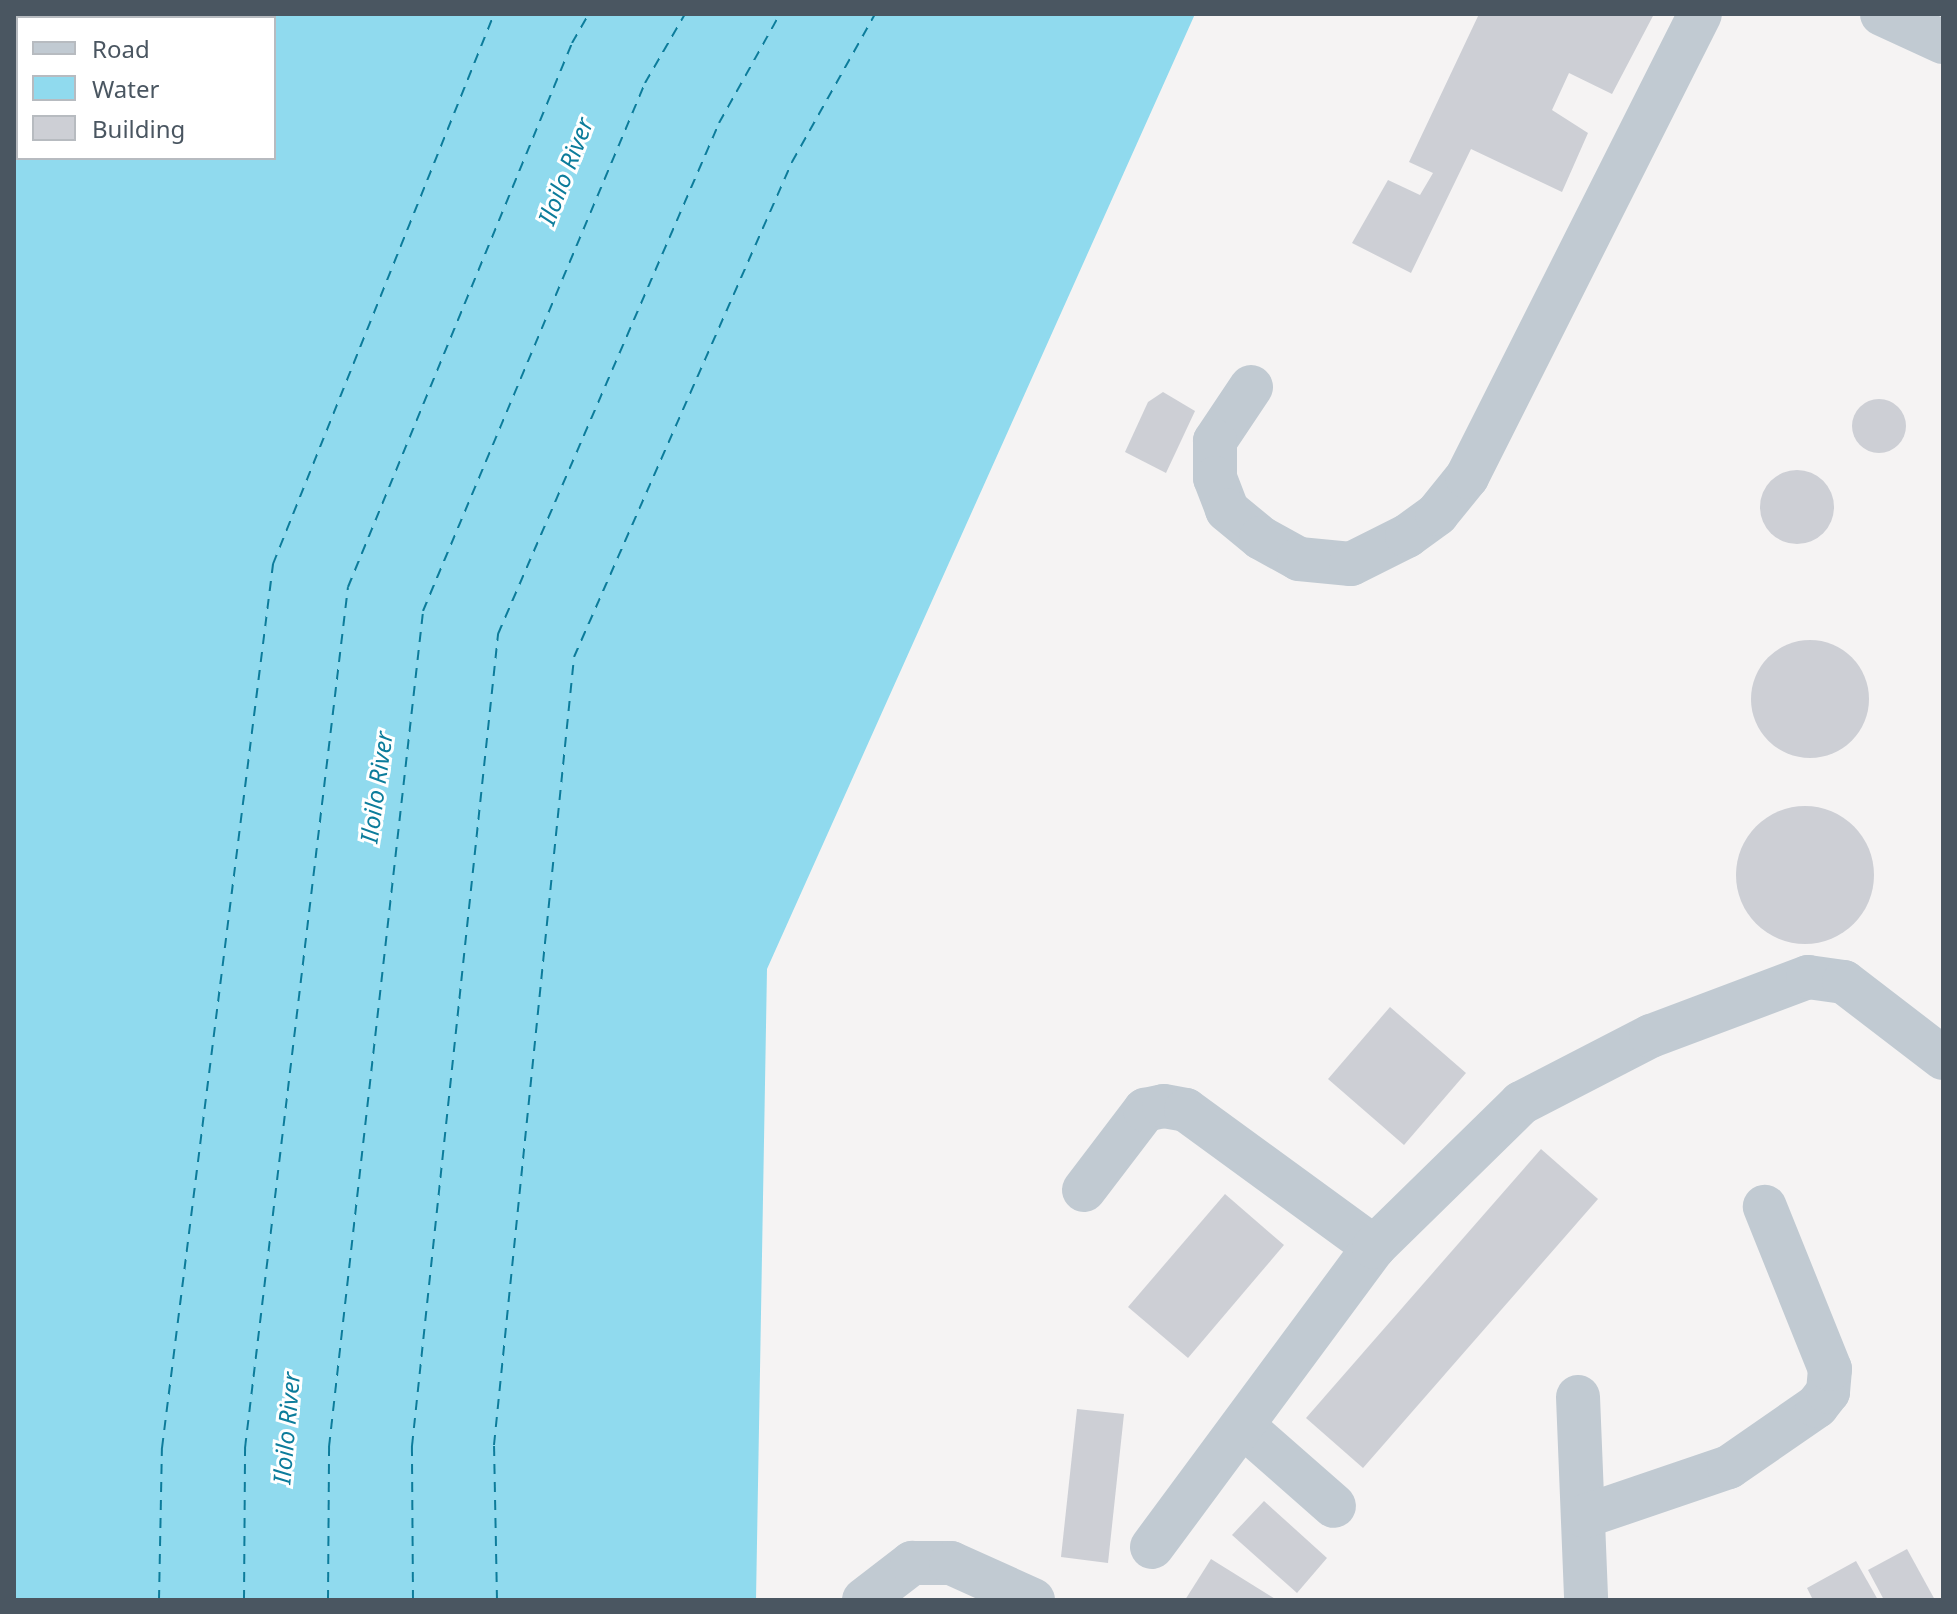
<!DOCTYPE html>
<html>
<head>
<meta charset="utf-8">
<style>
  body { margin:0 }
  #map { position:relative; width:1957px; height:1614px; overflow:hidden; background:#f5f3f3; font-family:"Noto Sans",sans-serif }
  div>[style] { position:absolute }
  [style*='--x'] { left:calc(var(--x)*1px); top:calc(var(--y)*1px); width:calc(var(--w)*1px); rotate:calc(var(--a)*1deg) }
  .water>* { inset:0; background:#90daee }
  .ferry>* { height:2px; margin-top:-1px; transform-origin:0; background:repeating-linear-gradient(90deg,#0c7c9b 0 10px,transparent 0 18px) }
  .building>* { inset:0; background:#cdcfd5 }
  .round { border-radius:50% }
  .minor>* { height:44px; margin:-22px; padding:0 22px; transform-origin:22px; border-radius:22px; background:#c1cad2 }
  span { translate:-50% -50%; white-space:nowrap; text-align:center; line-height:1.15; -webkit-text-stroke:6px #fff; paint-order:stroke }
  .water-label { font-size:24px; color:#0c7c9b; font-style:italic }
  .frame { position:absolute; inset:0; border:16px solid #4a5661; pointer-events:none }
  .legend { position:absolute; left:16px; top:16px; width:260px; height:144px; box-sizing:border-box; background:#fff; border:2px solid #b7bbc0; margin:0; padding:10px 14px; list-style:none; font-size:24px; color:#4a5661 }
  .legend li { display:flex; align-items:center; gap:16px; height:40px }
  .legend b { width:40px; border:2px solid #b7bbc0 }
</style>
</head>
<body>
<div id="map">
  <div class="water">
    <div style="clip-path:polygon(evenodd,14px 14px,1195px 14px,767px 969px,756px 1600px,14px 1600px,14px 14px,18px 18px,274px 18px,274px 158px,18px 158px,18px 18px)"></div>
  </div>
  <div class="ferry">
    <div style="--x:159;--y:1600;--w:152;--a:-88.9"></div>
    <div style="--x:162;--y:1448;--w:891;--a:-82.84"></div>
    <div style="--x:273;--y:564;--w:593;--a:-68.11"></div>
    <div style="--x:244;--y:1600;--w:152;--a:-89.6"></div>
    <div style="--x:245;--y:1448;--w:867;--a:-83.18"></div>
    <div style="--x:348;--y:587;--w:588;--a:-67.62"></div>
    <div style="--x:572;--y:43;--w:34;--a:-60"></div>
    <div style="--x:328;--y:1600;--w:153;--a:-89.6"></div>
    <div style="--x:329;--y:1447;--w:841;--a:-83.58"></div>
    <div style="--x:423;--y:611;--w:573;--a:-67.2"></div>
    <div style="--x:645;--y:83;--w:80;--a:-59.9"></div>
    <div style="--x:413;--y:1600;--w:154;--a:-90.4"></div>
    <div style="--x:412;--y:1446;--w:817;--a:-83.95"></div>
    <div style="--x:498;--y:634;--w:557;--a:-66.61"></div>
    <div style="--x:719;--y:123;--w:125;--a:-60.8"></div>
    <div style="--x:497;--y:1600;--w:155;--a:-91.1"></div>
    <div style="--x:494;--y:1445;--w:792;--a:-84.2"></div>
    <div style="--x:574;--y:657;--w:541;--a:-66.23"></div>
    <div style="--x:792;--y:162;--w:170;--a:-60.7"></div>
  </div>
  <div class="building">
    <div style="clip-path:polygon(1479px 14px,1654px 14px,1612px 94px,1569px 73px,1552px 110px,1588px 133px,1562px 192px,1471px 149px,1411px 273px,1352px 243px,1388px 180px,1420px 195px,1433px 173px,1409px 162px)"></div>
    <div style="clip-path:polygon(1163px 392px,1195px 411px,1166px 473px,1125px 452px,1148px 402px)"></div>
    <div class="round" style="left:1852px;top:399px;width:54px;height:54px"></div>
    <div class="round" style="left:1760px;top:470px;width:74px;height:74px"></div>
    <div class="round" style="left:1751px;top:640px;width:118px;height:118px"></div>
    <div class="round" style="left:1736px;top:806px;width:138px;height:138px"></div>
    <div style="clip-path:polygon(1390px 1007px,1466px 1073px,1404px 1145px,1328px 1079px)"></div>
    <div style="clip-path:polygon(1541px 1149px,1598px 1199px,1363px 1468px,1306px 1418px)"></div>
    <div style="clip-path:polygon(1225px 1194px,1284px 1245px,1188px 1358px,1128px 1307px)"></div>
    <div style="clip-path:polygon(1077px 1409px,1124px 1414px,1108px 1563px,1061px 1557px)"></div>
    <div style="clip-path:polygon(1264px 1501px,1327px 1558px,1297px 1593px,1232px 1535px)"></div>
    <div style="clip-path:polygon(1907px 1549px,1935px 1600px,1884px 1600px,1868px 1570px)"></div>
    <div style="clip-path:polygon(1211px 1559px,1277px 1600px,1185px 1600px)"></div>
    <div style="clip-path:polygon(1856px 1561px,1878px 1600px,1813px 1600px,1807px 1588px)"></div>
  </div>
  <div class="minor">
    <div style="--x:1882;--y:14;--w:67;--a:24.7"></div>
    <div style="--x:1251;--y:387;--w:65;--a:123.7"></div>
    <div style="--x:1215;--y:441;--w:37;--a:90"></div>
    <div style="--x:1215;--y:478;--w:34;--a:69"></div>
    <div style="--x:1227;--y:510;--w:44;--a:39.5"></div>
    <div style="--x:1261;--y:538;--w:43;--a:28.9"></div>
    <div style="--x:1299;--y:559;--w:52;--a:5.5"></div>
    <div style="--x:1351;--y:564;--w:63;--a:-26.6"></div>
    <div style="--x:1407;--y:536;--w:37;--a:-36"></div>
    <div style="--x:1437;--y:514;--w:48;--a:-51"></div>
    <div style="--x:1467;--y:477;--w:518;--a:-63.29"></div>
    <div style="--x:1084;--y:1190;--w:101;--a:-52.7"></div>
    <div style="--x:1145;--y:1110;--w:19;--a:-12"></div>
    <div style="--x:1164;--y:1106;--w:22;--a:10"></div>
    <div style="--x:1186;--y:1110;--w:233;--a:36.1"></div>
    <div style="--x:1578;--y:1397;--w:203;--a:87.7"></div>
    <div style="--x:1243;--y:1426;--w:121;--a:41.3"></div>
    <div style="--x:1585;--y:1516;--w:152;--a:-18.8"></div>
    <div style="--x:1729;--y:1467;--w:107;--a:-34.7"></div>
    <div style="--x:1817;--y:1406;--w:18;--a:-52"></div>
    <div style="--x:1828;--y:1392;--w:23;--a:-85"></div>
    <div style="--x:1830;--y:1369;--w:175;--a:-111.9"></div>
    <div style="--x:1152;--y:1547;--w:373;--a:-53.5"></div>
    <div style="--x:1374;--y:1247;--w:206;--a:-44.4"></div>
    <div style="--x:1521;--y:1103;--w:146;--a:-27.3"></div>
    <div style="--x:1651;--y:1036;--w:168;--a:-20.6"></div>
    <div style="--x:1808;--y:977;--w:36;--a:8"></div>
    <div style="--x:1844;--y:982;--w:125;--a:37.5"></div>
    <div style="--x:864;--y:1600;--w:61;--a:-37.6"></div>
    <div style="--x:912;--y:1563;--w:39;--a:0"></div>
    <div style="--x:951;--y:1563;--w:90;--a:24.3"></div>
  </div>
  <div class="water-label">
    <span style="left:565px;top:171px;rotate:-69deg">Iloilo River</span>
    <span style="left:376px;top:787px;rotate:-82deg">Iloilo River</span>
    <span style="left:286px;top:1428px;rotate:-85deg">Iloilo River</span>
  </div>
  <div class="frame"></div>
  <ul class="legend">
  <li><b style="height:10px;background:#c1cad2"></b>Road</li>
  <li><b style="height:22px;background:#90daee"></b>Water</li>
  <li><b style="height:22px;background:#cdcfd5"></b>Building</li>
  </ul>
</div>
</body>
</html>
